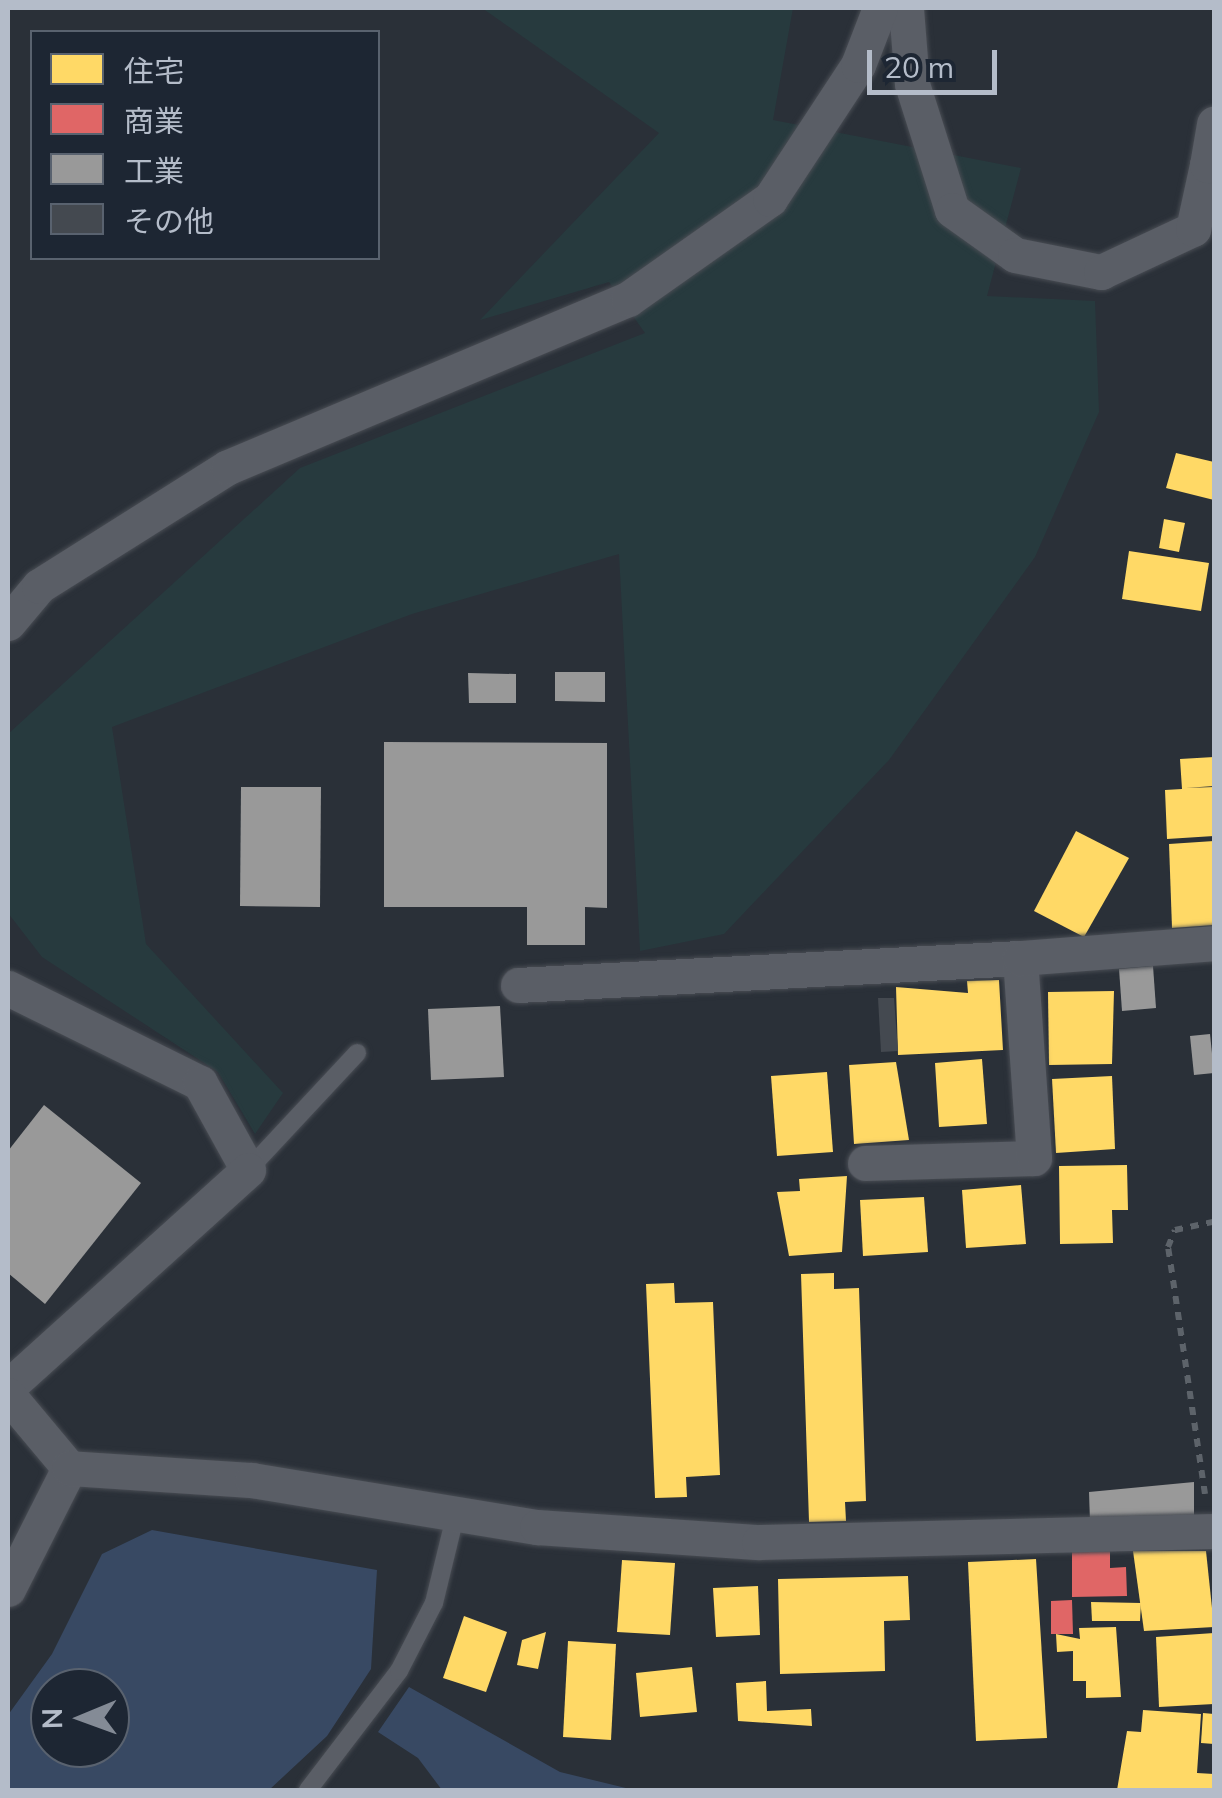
<!DOCTYPE html>
<html>
<head>
<meta charset="utf-8">
<style>
  body { margin:0 }
  #map { position:relative; width:1222px; height:1798px; overflow:hidden; background:#2a3038; font-family:Mulish,"Noto Sans JP",sans-serif }
  div>[style] { position:absolute }
  [style*='--x'] { left:calc(var(--x)*1px); top:calc(var(--y)*1px); width:calc(var(--w)*1px); rotate:calc(var(--a)*1deg) }
  .green>* { inset:0; background:#273a3e }
  .water>* { inset:0; background:#384963 }
  .homes>* { inset:0; background:#ffd966 }
  .shops>* { inset:0; background:#e06666 }
  .industry>* { inset:0; background:#999 }
  .building>* { inset:0; background:#444950 }
  .path>* { height:6px; margin-top:-3px; transform-origin:0; background:repeating-linear-gradient(90deg,#5d636a 0 8px,transparent 0 16px) }
  .roads { filter:drop-shadow(0 0 2px #484c53) drop-shadow(0 0 2px #484c53) }
  .lane>* { height:18px; margin:-9px; padding:0 9px; transform-origin:9px; border-radius:9px; background:#5a5e66 }
  .street>* { height:35px; margin:-17.5px; padding:0 17.5px; transform-origin:17.5px; border-radius:17.5px; background:#5a5e66 }
  span { translate:-50% -50%; white-space:nowrap; text-align:center; line-height:1.15; -webkit-text-stroke:10px #1d2633; paint-order:stroke }
  .frame { position:absolute; inset:0; border:10px solid #b4bcc9; pointer-events:none }
  .legend { position:absolute; left:30px; top:30px; width:350px; height:230px; box-sizing:border-box; background:#1d2633; border:2px solid #59626f; margin:0; padding:12px 18px; list-style:none; font-size:30px; color:#b4bcc9 }
  .legend li { display:flex; align-items:center; gap:20px; height:50px }
  .legend b { width:50px; border:2px solid #59626f }
  .north { position:absolute; left:30px; top:1668px; width:100px; height:100px; box-sizing:border-box; background:#1d2633; border:2px solid #59626f; border-radius:50%; rotate:269deg; font-size:28px; font-weight:700; line-height:40px; text-align:center; color:#b4bcc9 }
  .north::after { content:''; display:block; margin:auto; width:35px; height:45px; background:#848b96; clip-path:polygon(50% 0,100% 100%,50% 72%,0 100%) }
  .scale { position:absolute; left:867px; top:50px; width:130px; height:45px; box-sizing:border-box; border:5px solid #b4bcc9; border-top:0; padding-left:12px; font-size:30px; line-height:35px; white-space:nowrap; color:#b4bcc9; -webkit-text-stroke:8px #1d2633; paint-order:stroke }
</style>
</head>
<body>
<div id="map">
  <div class="green">
    <div style="clip-path:polygon(482px 8px,793px 8px,773px 120px,1021px 168px,987px 296px,1095px 301px,1099px 412px,1035px 557px,889px 760px,724px 934px,640px 951px,619px 554px,412px 614px,112px 727px,146px 944px,283px 1093px,255px 1134px,218px 1072px,42px 957px,8px 913px,8px 734px,300px 468px,645px 333px,609px 282px,480px 320px,659px 133px)"></div>
  </div>
  <div class="water">
    <div style="clip-path:polygon(evenodd,152px 1530px,377px 1570px,371px 1669px,327px 1736px,269px 1790px,8px 1790px,8px 1715px,52px 1654px,102px 1554px,152px 1530px,50px 1688px,110px 1688px,110px 1748px,50px 1748px,50px 1688px)"></div>
    <div style="clip-path:polygon(409px 1687px,560px 1772px,634px 1790px,442px 1790px,418px 1758px,378px 1732px)"></div>
  </div>
  <div class="homes">
    <div style="clip-path:polygon(1176px 453px,1214px 462px,1214px 500px,1166px 488px)"></div>
    <div style="clip-path:polygon(1164px 519px,1185px 523px,1179px 552px,1159px 548px)"></div>
    <div style="clip-path:polygon(1129px 551px,1209px 563px,1201px 611px,1122px 599px)"></div>
    <div style="clip-path:polygon(1214px 757px,1214px 786px,1186px 788px,1214px 787px,1214px 836px,1167px 839px,1165px 790px,1182px 789px,1180px 759px)"></div>
    <div style="clip-path:polygon(1076px 831px,1129px 858px,1084px 937px,1034px 911px)"></div>
    <div style="clip-path:polygon(1214px 841px,1214px 925px,1172px 928px,1169px 844px)"></div>
    <div style="clip-path:polygon(999px 980px,1003px 1050px,898px 1055px,896px 987px,968px 993px,967px 981px)"></div>
    <div style="clip-path:polygon(1114px 991px,1112px 1064px,1049px 1065px,1048px 992px)"></div>
    <div style="clip-path:polygon(982px 1059px,987px 1124px,939px 1127px,935px 1063px)"></div>
    <div style="clip-path:polygon(896px 1062px,909px 1140px,854px 1144px,849px 1065px)"></div>
    <div style="clip-path:polygon(827px 1072px,833px 1152px,777px 1156px,771px 1076px)"></div>
    <div style="clip-path:polygon(1112px 1076px,1115px 1149px,1056px 1153px,1052px 1079px)"></div>
    <div style="clip-path:polygon(1127px 1165px,1128px 1210px,1112px 1210px,1113px 1243px,1060px 1244px,1059px 1166px)"></div>
    <div style="clip-path:polygon(847px 1176px,842px 1252px,789px 1256px,777px 1192px,800px 1191px,799px 1179px)"></div>
    <div style="clip-path:polygon(1021px 1185px,1026px 1244px,966px 1248px,962px 1190px)"></div>
    <div style="clip-path:polygon(924px 1197px,928px 1252px,863px 1256px,860px 1200px)"></div>
    <div style="clip-path:polygon(834px 1273px,834px 1289px,859px 1288px,866px 1501px,845px 1502px,846px 1521px,809px 1522px,801px 1274px)"></div>
    <div style="clip-path:polygon(674px 1283px,675px 1303px,713px 1302px,720px 1475px,686px 1477px,687px 1497px,655px 1498px,646px 1284px)"></div>
    <div style="clip-path:polygon(1133px 1551px,1206px 1551px,1214px 1627px,1144px 1631px)"></div>
    <div style="clip-path:polygon(1036px 1559px,1047px 1738px,976px 1741px,968px 1562px)"></div>
    <div style="clip-path:polygon(622px 1560px,675px 1563px,670px 1635px,617px 1632px)"></div>
    <div style="clip-path:polygon(908px 1576px,910px 1620px,884px 1621px,885px 1671px,780px 1674px,778px 1579px)"></div>
    <div style="clip-path:polygon(758px 1586px,760px 1635px,716px 1637px,713px 1588px)"></div>
    <div style="clip-path:polygon(1091px 1602px,1141px 1603px,1140px 1621px,1092px 1621px)"></div>
    <div style="clip-path:polygon(464px 1616px,507px 1632px,486px 1692px,443px 1678px)"></div>
    <div style="clip-path:polygon(1116px 1627px,1121px 1697px,1086px 1698px,1086px 1681px,1073px 1681px,1073px 1651px,1057px 1652px,1056px 1634px,1080px 1639px,1079px 1628px)"></div>
    <div style="clip-path:polygon(546px 1632px,538px 1669px,517px 1665px,522px 1640px)"></div>
    <div style="clip-path:polygon(1214px 1633px,1214px 1704px,1159px 1707px,1156px 1637px)"></div>
    <div style="clip-path:polygon(568px 1641px,616px 1644px,611px 1740px,563px 1737px)"></div>
    <div style="clip-path:polygon(692px 1667px,697px 1712px,640px 1717px,636px 1673px)"></div>
    <div style="clip-path:polygon(766px 1681px,767px 1711px,811px 1709px,812px 1726px,738px 1721px,736px 1683px)"></div>
    <div style="clip-path:polygon(1143px 1710px,1201px 1714px,1197px 1773px,1214px 1774px,1214px 1790px,1117px 1790px,1127px 1731px,1141px 1732px)"></div>
    <div style="clip-path:polygon(1203px 1713px,1214px 1714px,1214px 1744px,1201px 1743px)"></div>
  </div>
  <div class="shops">
    <div style="clip-path:polygon(1110px 1549px,1110px 1568px,1126px 1567px,1127px 1596px,1072px 1597px,1072px 1550px)"></div>
    <div style="clip-path:polygon(1072px 1600px,1073px 1634px,1051px 1634px,1051px 1601px)"></div>
  </div>
  <div class="industry">
    <div style="clip-path:polygon(555px 672px,605px 672px,605px 702px,555px 701px)"></div>
    <div style="clip-path:polygon(468px 673px,516px 674px,516px 703px,469px 703px)"></div>
    <div style="clip-path:polygon(384px 742px,607px 743px,607px 908px,585px 907px,585px 945px,527px 945px,527px 907px,384px 907px)"></div>
    <div style="clip-path:polygon(241px 787px,321px 787px,320px 907px,240px 906px)"></div>
    <div style="clip-path:polygon(1153px 966px,1156px 1008px,1122px 1011px,1119px 969px)"></div>
    <div style="clip-path:polygon(500px 1006px,504px 1077px,431px 1080px,428px 1009px)"></div>
    <div style="clip-path:polygon(1210px 1034px,1214px 1073px,1194px 1075px,1190px 1036px)"></div>
    <div style="clip-path:polygon(44px 1105px,141px 1183px,45px 1304px,8px 1273px,8px 1151px)"></div>
    <div style="clip-path:polygon(1194px 1482px,1194px 1521px,1090px 1522px,1089px 1492px)"></div>
  </div>
  <div class="building">
    <div style="clip-path:polygon(878px 998px,894px 998px,898px 1051px,881px 1052px)"></div>
  </div>
  <div class="path">
    <div style="--x:1205;--y:1494;--w:250;--a:-98.5"></div>
    <div style="--x:1168;--y:1247;--w:18;--a:-68"></div>
    <div style="--x:1175;--y:1230;--w:40;--a:-12"></div>
  </div>
  <div class="roads">
    <div class="lane">
      <div style="--x:248;--y:1170;--w:160;--a:-47"></div>
      <div style="--x:308;--y:1790;--w:150;--a:-52.6"></div>
      <div style="--x:399;--y:1671;--w:76;--a:-62.8"></div>
      <div style="--x:434;--y:1603;--w:93;--a:-76.3"></div>
    </div>
    <div class="street">
      <div style="--x:906;--y:8;--w:76;--a:85.5"></div>
      <div style="--x:912;--y:84;--w:132;--a:72.4"></div>
      <div style="--x:952;--y:210;--w:77;--a:35.5"></div>
      <div style="--x:1015;--y:255;--w:88;--a:11.2"></div>
      <div style="--x:1101;--y:272;--w:102;--a:-25.1"></div>
      <div style="--x:1193;--y:229;--w:66;--a:-77.7"></div>
      <div style="--x:1207;--y:165;--w:7;--a:8"></div>
      <div style="--x:1207;--y:165;--w:42;--a:-80.3"></div>
      <div style="--x:8;--y:623;--w:48;--a:-50"></div>
      <div style="--x:39;--y:586;--w:223;--a:-32.2"></div>
      <div style="--x:228;--y:467;--w:434;--a:-22.8"></div>
      <div style="--x:628;--y:299;--w:174;--a:-35.2"></div>
      <div style="--x:770;--y:199;--w:160;--a:-56.7"></div>
      <div style="--x:858;--y:65;--w:61;--a:-68.9"></div>
      <div style="--x:518;--y:985;--w:503;--a:-3.08"></div>
      <div style="--x:8;--y:988;--w:214;--a:26.3"></div>
      <div style="--x:200;--y:1083;--w:99;--a:61.1"></div>
      <div style="--x:248;--y:1170;--w:324;--a:137.9"></div>
      <div style="--x:865;--y:1163;--w:169;--a:-1.7"></div>
      <div style="--x:1034;--y:1158;--w:200;--a:-94"></div>
      <div style="--x:1020;--y:958;--w:195;--a:-4.4"></div>
      <div style="--x:8;--y:1395;--w:95;--a:50.1"></div>
      <div style="--x:8;--y:1589;--w:136;--a:-63.2"></div>
      <div style="--x:69;--y:1468;--w:183;--a:3.8"></div>
      <div style="--x:252;--y:1480;--w:289;--a:9.4"></div>
      <div style="--x:537;--y:1527;--w:223;--a:3.9"></div>
      <div style="--x:759;--y:1542;--w:455;--a:-1.4"></div>
    </div>
  </div>
  <div class="frame"></div>
  <ul class="legend">
  <li><b style="height:28px;background:#ffd966"></b>住宅</li>
  <li><b style="height:28px;background:#e06666"></b>商業</li>
  <li><b style="height:28px;background:#999"></b>工業</li>
  <li><b style="height:28px;background:#444950"></b>その他</li>
  </ul>
  <div class="north">N</div>
  <div class="scale">20 m</div>
</div>
</body>
</html>
